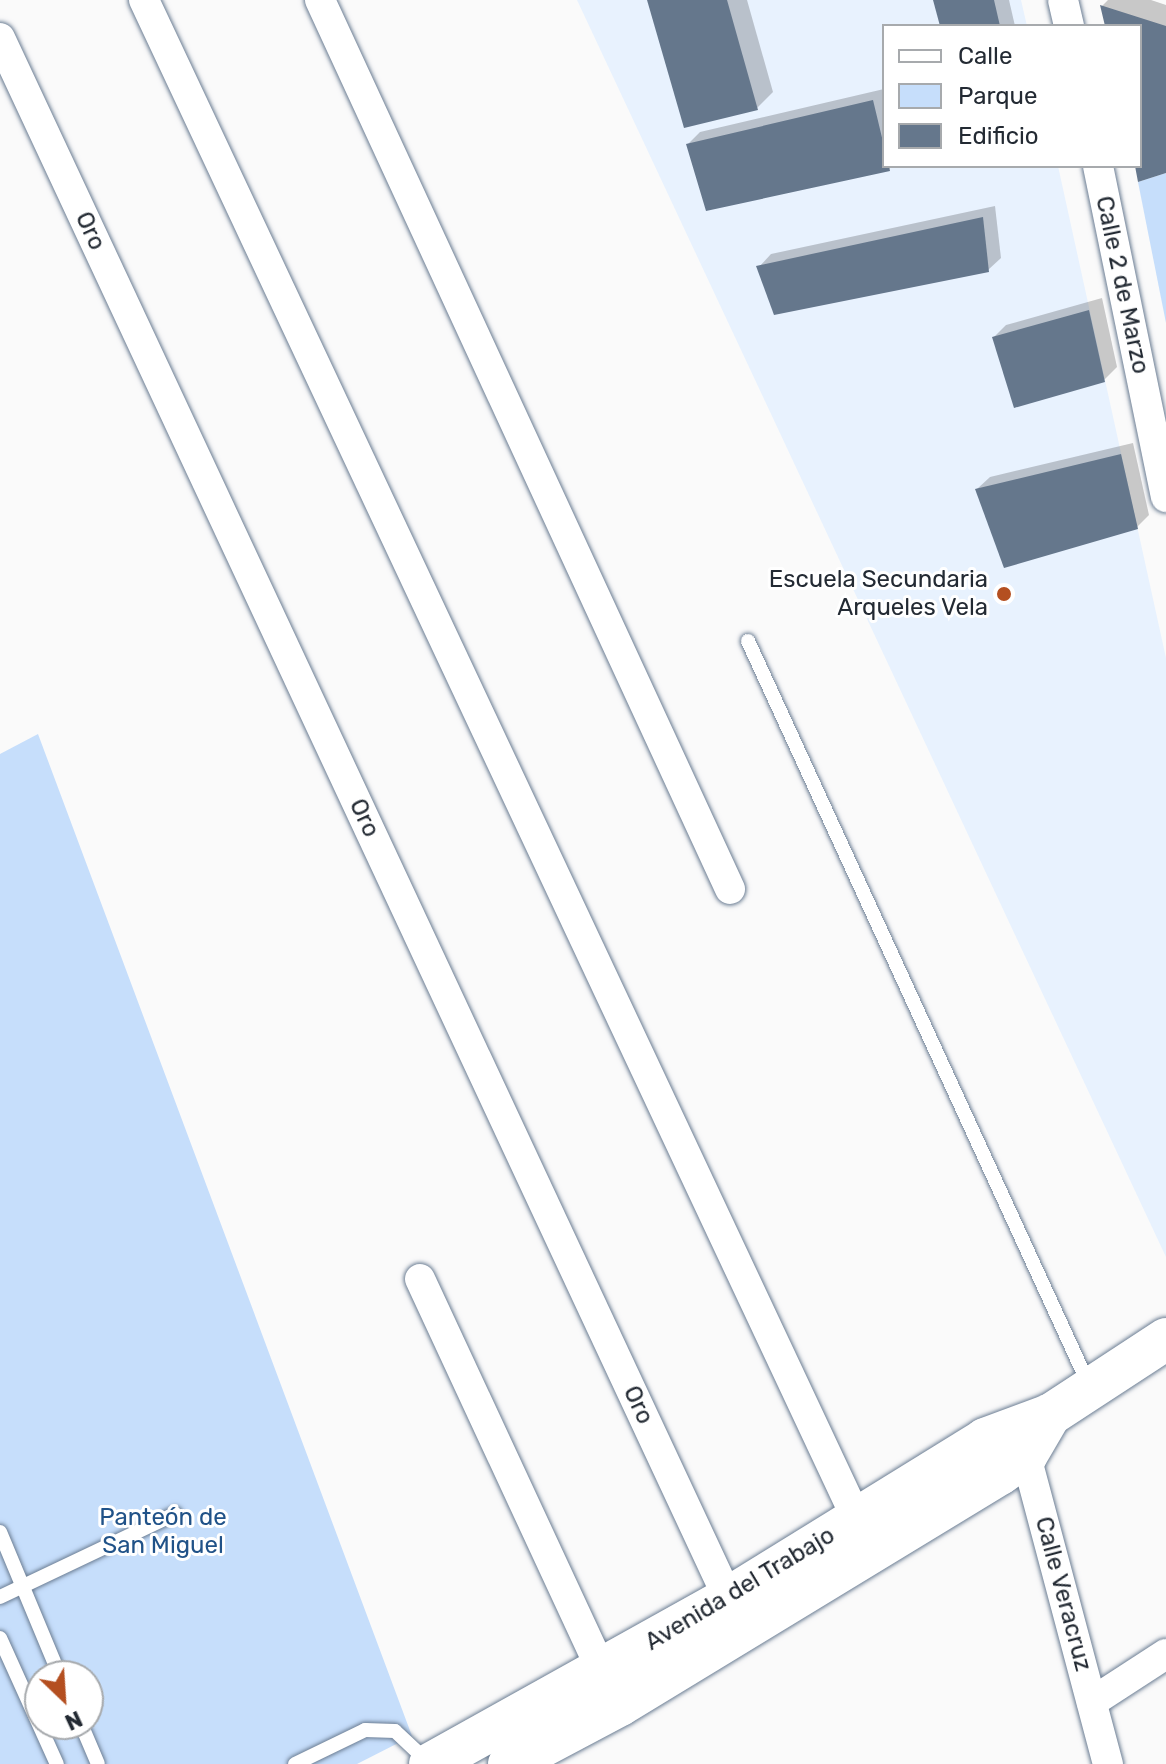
<!DOCTYPE html>
<html>
<head>
<meta charset="utf-8">
<style>
  body { margin:0 }
  #map { position:relative; width:1166px; height:1764px; overflow:hidden; background:#fafafa; font-family:Rubik,sans-serif }
  div>[style] { position:absolute }
  [style*='--x'] { left:calc(var(--x)*1px); top:calc(var(--y)*1px); width:calc(var(--w)*1px); rotate:calc(var(--a)*1deg) }
  .built>* { inset:0; background:#e8f2fe }
  .green>* { inset:0; background:#c6defb }
  .shadow>* { inset:0; background:#0003 }
  .building>* { inset:0; background:#65778c }
  .roads { filter:drop-shadow(0 0 2px #6b7d93) drop-shadow(0 0 2px #6b7d93) }
  .service>* { height:14px; margin:-7px; padding:0 7px; transform-origin:7px; border-radius:7px; background:#fff }
  .minor>* { height:30px; margin:-15px; padding:0 15px; transform-origin:15px; border-radius:15px; background:#fff }
  .secondary>* { height:42px; margin:-21px; padding:0 21px; transform-origin:21px; border-radius:21px; background:#fff }
  .dots>* { width:22px; height:22px; translate:-50% -50%; box-sizing:border-box; border:4px solid #fff; border-radius:50% }
  span { translate:-50% -50%; white-space:nowrap; text-align:center; line-height:1.15; -webkit-text-stroke:6px #fff; paint-order:stroke }
  .street-label { font-size:24px; color:#232a33 }
  .poi-label { font-size:24px; color:#232a33 }
  .right { translate:-100% -50%; text-align:right }
  .park-label { font-size:24px; color:#205288 }
  .legend { position:absolute; left:882px; top:24px; width:260px; height:144px; box-sizing:border-box; background:#fff; border:2px solid #a7aaad; margin:0; padding:10px 14px; list-style:none; font-size:24px; color:#232a33 }
  .legend li { display:flex; align-items:center; gap:16px; height:40px }
  .legend b { width:40px; border:2px solid #a7aaad }
  .north { position:absolute; left:24px; top:1660px; width:80px; height:80px; box-sizing:border-box; background:#fff; border:2px solid #a7aaad; border-radius:50%; rotate:155deg; font-size:22px; font-weight:700; line-height:32px; text-align:center; color:#232a33 }
  .north::after { content:''; display:block; margin:auto; width:28px; height:36px; background:#b44f20; clip-path:polygon(50% 0,100% 100%,50% 72%,0 100%) }
</style>
</head>
<body>
<div id="map">
  <div class="built">
    <div style="clip-path:polygon(577px 0,1021px 0,1027px 26px,884px 26px,884px 166px,1058px 166px,1166px 658px,1166px 1257px)"></div>
  </div>
  <div class="green">
    <div style="clip-path:polygon(1166px 173px,1166px 323px,1138px 182px)"></div>
    <div style="clip-path:polygon(evenodd,38px 734px,412px 1736px,357px 1764px,0 1764px,0 754px,38px 734px,40px 1676px,88px 1676px,88px 1724px,40px 1724px,40px 1676px)"></div>
  </div>
  <div class="shadow">
    <div style="clip-path:polygon(649px 0,747px 0,773px 92px,757px 108px)"></div>
    <div style="clip-path:polygon(935px 0,1009px 0,1015px 26px,942px 26px)"></div>
    <div style="clip-path:polygon(1108px 0,1151px 0,1166px 5px,1166px 171px,1137px 166px,1140px 166px,1140px 26px,1107px 26px,1102px 6px)"></div>
    <div style="clip-path:polygon(884px 89px,884px 166px,892px 166px,889px 169px,688px 144px,700px 132px)"></div>
    <div style="clip-path:polygon(995px 206px,1001px 258px,988px 270px,759px 267px,771px 254px)"></div>
    <div style="clip-path:polygon(1102px 298px,1117px 367px,1104px 380px,994px 337px,1006px 325px)"></div>
    <div style="clip-path:polygon(1133px 443px,1149px 515px,1137px 527px,977px 489px,990px 477px)"></div>
  </div>
  <div class="building">
    <div style="clip-path:polygon(647px 0,727px 0,758px 110px,684px 128px)"></div>
    <div style="clip-path:polygon(933px 0,994px 0,1000px 26px,940px 26px)"></div>
    <div style="clip-path:polygon(1100px 5px,1166px 26px,1166px 173px,1138px 182px,1135px 166px,1140px 166px,1140px 26px,1105px 26px)"></div>
    <div style="clip-path:polygon(873px 100px,884px 146px,884px 166px,889px 166px,890px 171px,706px 211px,686px 144px)"></div>
    <div style="clip-path:polygon(983px 217px,989px 272px,774px 315px,756px 266px)"></div>
    <div style="clip-path:polygon(1089px 310px,1105px 382px,1014px 408px,992px 337px)"></div>
    <div style="clip-path:polygon(1121px 454px,1138px 529px,1004px 568px,975px 489px)"></div>
  </div>
  <div class="roads">
    <div class="service">
      <div style="--x:748;--y:641;--w:818;--a:65.38"></div>
      <div style="--x:0;--y:1532;--w:156;--a:67.4"></div>
      <div style="--x:0;--y:1597;--w:194;--a:-25.4"></div>
      <div style="--x:0;--y:1638;--w:138;--a:65.7"></div>
      <div style="--x:81;--y:1724;--w:43;--a:67"></div>
      <div style="--x:295;--y:1764;--w:78;--a:-25.9"></div>
      <div style="--x:365;--y:1730;--w:30;--a:2"></div>
      <div style="--x:395;--y:1731;--w:44;--a:43.2"></div>
    </div>
    <div class="minor">
      <div style="--x:144;--y:0;--w:1678;--a:64.86"></div>
      <div style="--x:320;--y:0;--w:979;--a:65.24"></div>
      <div style="--x:1063;--y:0;--w:27;--a:77"></div>
      <div style="--x:0;--y:38;--w:1722;--a:64.98"></div>
      <div style="--x:1098;--y:166;--w:338;--a:78.4"></div>
      <div style="--x:420;--y:1279;--w:432;--a:65.1"></div>
      <div style="--x:1018;--y:1438;--w:20;--a:66"></div>
      <div style="--x:1026;--y:1456;--w:319;--a:75.1"></div>
      <div style="--x:1092;--y:1702;--w:88;--a:-33"></div>
    </div>
    <div class="secondary">
      <div style="--x:430;--y:1764;--w:341;--a:-29.1"></div>
      <div style="--x:728;--y:1598;--w:302;--a:-31.7"></div>
      <div style="--x:985;--y:1439;--w:69;--a:-20.3"></div>
      <div style="--x:1050;--y:1415;--w:139;--a:-33.2"></div>
      <div style="--x:509;--y:1764;--w:126;--a:-28"></div>
      <div style="--x:620;--y:1705;--w:445;--a:-31.3"></div>
      <div style="--x:1000;--y:1474;--w:32;--a:-35"></div>
      <div style="--x:1026;--y:1456;--w:48;--a:-59.7"></div>
    </div>
  </div>
  <div class="dots">
    <div style="left:1004px;top:594px;background:#b44f20"></div>
  </div>
  <div class="street-label">
    <span style="left:90px;top:231px;rotate:65deg">Oro</span>
    <span style="left:1122px;top:285px;rotate:78deg">Calle 2 de Marzo</span>
    <span style="left:364px;top:818px;rotate:65deg">Oro</span>
    <span style="left:638px;top:1405px;rotate:65deg">Oro</span>
    <span style="left:740px;top:1589px;rotate:-31deg">Avenida del Trabajo</span>
    <span style="left:1063px;top:1594px;rotate:75deg">Calle Veracruz</span>
  </div>
  <div class="poi-label">
    <span class="right" style="left:988px;top:594px">Escuela Secundaria<br>Arqueles Vela</span>
  </div>
  <div class="park-label">
    <span style="left:163px;top:1532px">Panteón de<br>San Miguel</span>
  </div>
  <ul class="legend">
  <li><b style="height:10px;background:#fff"></b>Calle</li>
  <li><b style="height:22px;background:#c6defb"></b>Parque</li>
  <li><b style="height:22px;background:#65778c"></b>Edificio</li>
  </ul>
  <div class="north">N</div>
</div>
</body>
</html>
